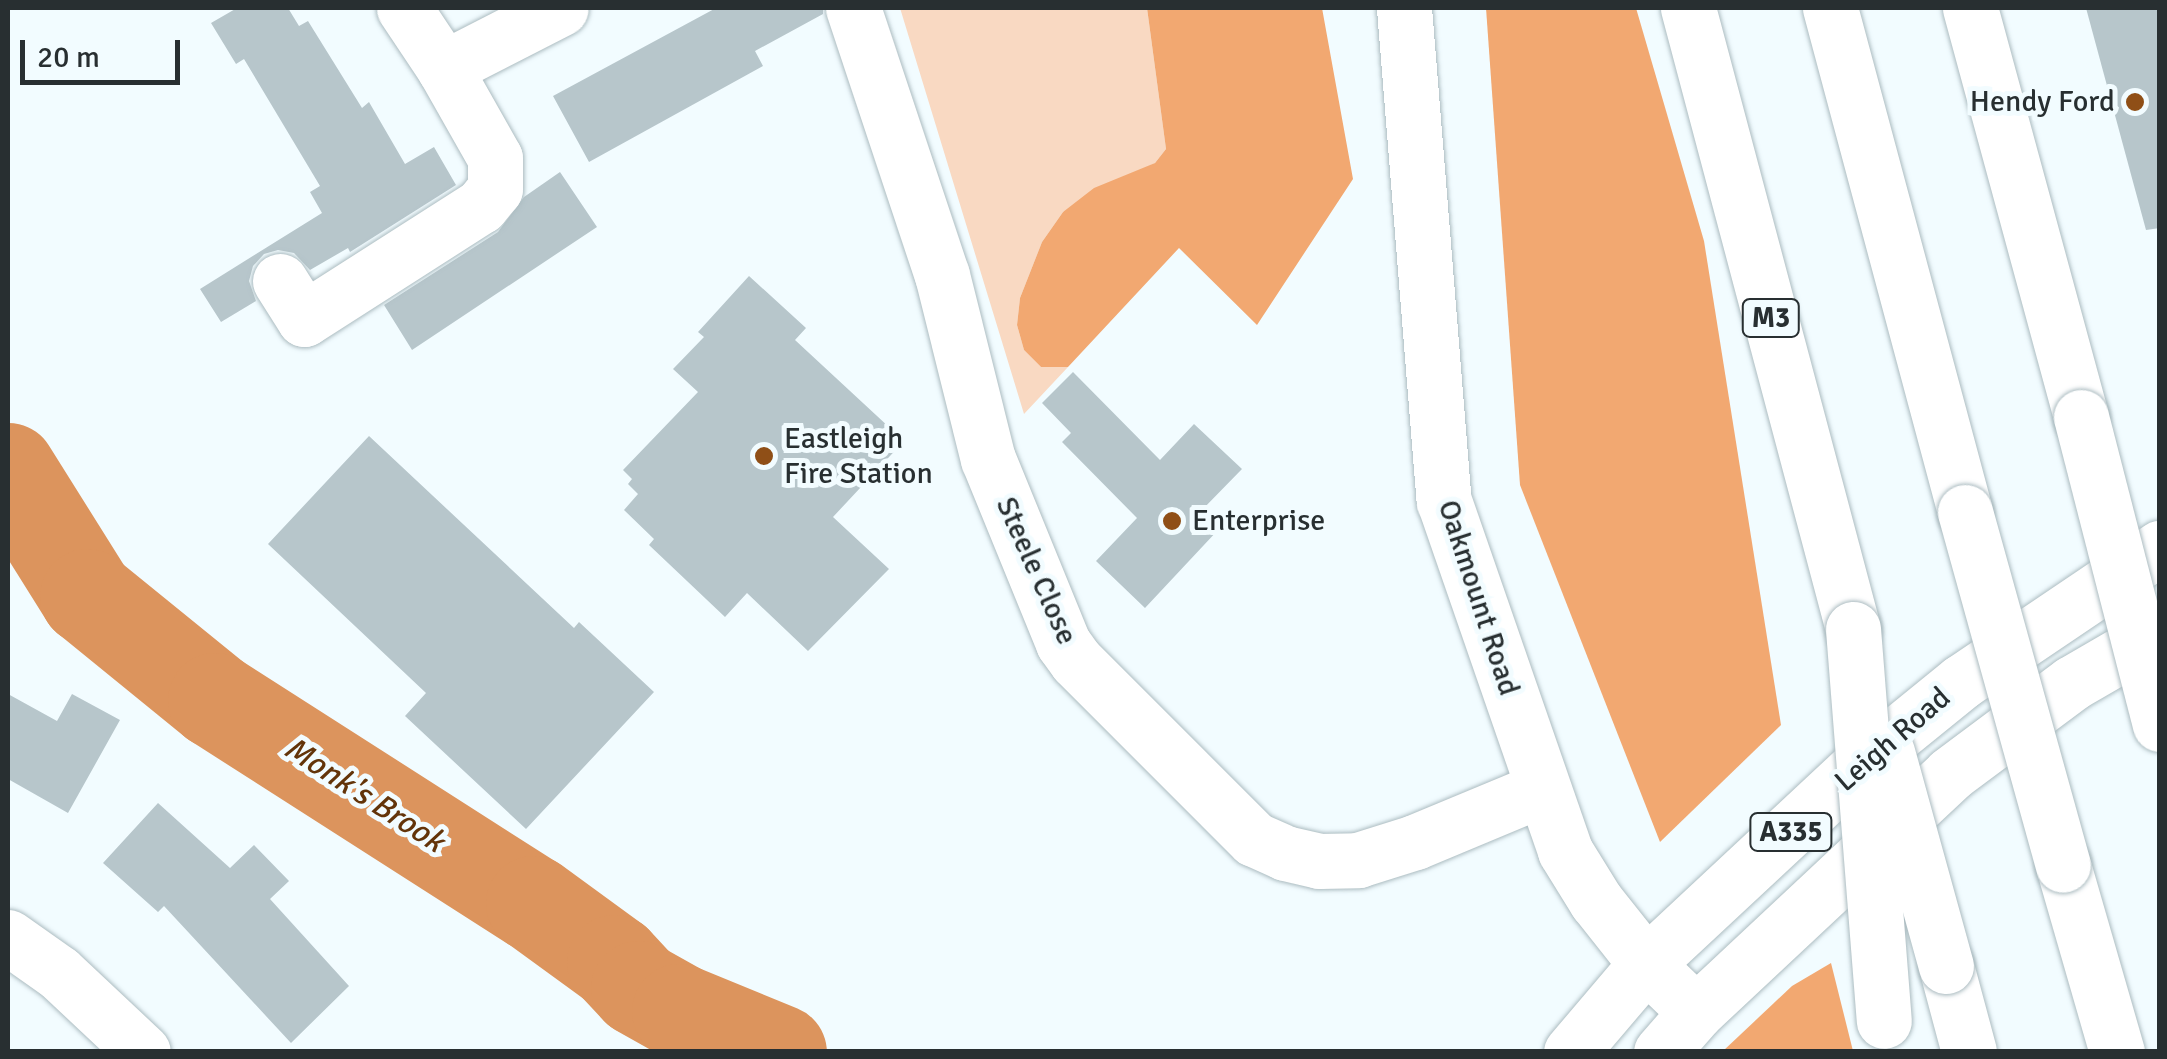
<!DOCTYPE html>
<html>
<head>
<meta charset="utf-8">
<style>
  body { margin:0 }
  #map { position:relative; width:2167px; height:1059px; overflow:hidden; background:#f2fcff; font-family:Signika,sans-serif }
  div>[style] { position:absolute }
  [style*='--x'] { left:calc(var(--x)*1px); top:calc(var(--y)*1px); width:calc(var(--w)*1px); rotate:calc(var(--a)*1deg) }
  .green>* { inset:0; background:#f9d9c2 }
  .forest>* { inset:0; background:#f2a871 }
  .river>* { height:95px; margin:-47.5px; padding:0 47.5px; transform-origin:47.5px; border-radius:47.5px; background:#dc945d }
  .building>* { inset:0; background:#b7c6cb }
  .roads { filter:drop-shadow(0 0 2px #acbcc1) drop-shadow(0 0 2px #acbcc1) }
  .minor>* { height:55px; margin:-27.5px; padding:0 27.5px; transform-origin:27.5px; border-radius:27.5px; background:#fff }
  .major>* { height:55px; margin:-27.5px; padding:0 27.5px; transform-origin:27.5px; border-radius:27.5px; background:#fff }
  .highway>* { height:55px; margin:-27.5px; padding:0 27.5px; transform-origin:27.5px; border-radius:27.5px; background:#fff }
  .bridges { filter:drop-shadow(0 0 2px #acbcc1) drop-shadow(0 0 2px #acbcc1) }
  .highway-bridge>* { height:55px; margin:-27.5px; padding:0 27.5px; transform-origin:27.5px; border-radius:27.5px; background:#fff }
  .dots>* { width:28px; height:28px; translate:-50% -50%; box-sizing:border-box; border:5px solid #f2fcff; border-radius:50% }
  span { translate:-50% -50%; white-space:nowrap; text-align:center; line-height:1.15; -webkit-text-stroke:10px #f2fcff; paint-order:stroke }
  .shield-label span { padding:2px 8px; background:#f2fcff; border:2px solid; border-radius:8px; -webkit-text-stroke-width:0 }
  .shield-label { font-size:28px; color:#282f31; font-weight:700 }
  .poi-label { font-size:30px; color:#282f31 }
  .right { translate:-100% -50%; text-align:right }
  .left { translate:0 -50%; text-align:left }
  .street-label { font-size:30px; color:#282f31 }
  .water-label { font-size:32px; color:#633409; font-style:italic }
  .frame { position:absolute; inset:0; border:10px solid #282f31; pointer-events:none }
  .scale { position:absolute; left:20px; top:40px; width:160px; height:45px; box-sizing:border-box; border:5px solid #282f31; border-top:0; padding-left:12px; font-size:30px; line-height:35px; white-space:nowrap; color:#282f31; -webkit-text-stroke:8px #f2fcff; paint-order:stroke }
</style>
</head>
<body>
<div id="map">
  <div class="green">
    <div style="clip-path:polygon(900px 8px,1147px 8px,1166px 149px,1155px 163px,1063px 212px,1042px 242px,1020px 298px,1017px 325px,1024px 350px,1041px 367px,1068px 367px,1024px 414px)"></div>
  </div>
  <div class="forest">
    <div style="clip-path:polygon(1147px 8px,1322px 8px,1353px 179px,1257px 325px,1179px 248px,1068px 367px,1041px 367px,1024px 350px,1017px 325px,1020px 298px,1042px 242px,1063px 212px,1094px 188px,1155px 163px,1166px 149px)"></div>
    <div style="clip-path:polygon(1486px 8px,1636px 8px,1704px 241px,1781px 725px,1660px 842px,1520px 485px)"></div>
    <div style="clip-path:polygon(1831px 963px,1853px 1051px,1723px 1051px,1792px 986px)"></div>
  </div>
  <div class="river">
    <div style="--x:8;--y:470;--w:149;--a:57.9"></div>
    <div style="--x:87;--y:596;--w:165;--a:39.1"></div>
    <div style="--x:215;--y:700;--w:377;--a:32.6"></div>
    <div style="--x:533;--y:903;--w:100;--a:36.1"></div>
    <div style="--x:614;--y:962;--w:35;--a:47"></div>
    <div style="--x:638;--y:988;--w:47;--a:29.3"></div>
    <div style="--x:679;--y:1011;--w:108;--a:22.3"></div>
  </div>
  <div class="building">
    <div style="clip-path:polygon(237px 8px,288px 8px,299px 26px,308px 21px,362px 108px,369px 102px,405px 164px,434px 147px,456px 185px,350px 252px,348px 248px,310px 270px,294px 253px,278px 250px,264px 254px,253px 266px,249px 281px,256px 301px,221px 322px,200px 289px,322px 213px,310px 192px,320px 186px,244px 59px,236px 64px,211px 23px)"></div>
    <div style="clip-path:polygon(716px 8px,823px 8px,823px 14px,755px 51px,763px 66px,589px 162px,553px 96px)"></div>
    <div style="clip-path:polygon(2086px 8px,2160px 8px,2160px 228px,2146px 230px)"></div>
    <div style="clip-path:polygon(560px 172px,597px 227px,412px 350px,384px 305px,498px 232px,524px 197px)"></div>
    <div style="clip-path:polygon(749px 276px,806px 328px,795px 340px,904px 441px,833px 517px,889px 569px,808px 651px,747px 593px,725px 617px,649px 545px,654px 539px,624px 510px,638px 494px,628px 484px,632px 479px,623px 470px,698px 392px,673px 369px,704px 337px,698px 332px)"></div>
    <div style="clip-path:polygon(1073px 372px,1160px 460px,1194px 424px,1242px 469px,1200px 512px,1218px 530px,1145px 608px,1096px 561px,1137px 518px,1062px 442px,1071px 433px,1042px 403px)"></div>
    <div style="clip-path:polygon(369px 436px,574px 628px,579px 622px,654px 692px,526px 829px,405px 716px,426px 693px,268px 544px)"></div>
    <div style="clip-path:polygon(8px 694px,57px 721px,72px 694px,120px 720px,68px 813px,8px 779px)"></div>
    <div style="clip-path:polygon(158px 803px,230px 868px,254px 845px,289px 881px,270px 899px,349px 986px,291px 1043px,164px 906px,158px 912px,103px 863px)"></div>
  </div>
  <div class="roads">
    <div class="minor">
      <div style="--x:404;--y:8;--w:72;--a:56.3"></div>
      <div style="--x:853;--y:8;--w:281;--a:71.6"></div>
      <div style="--x:942;--y:275;--w:190;--a:76"></div>
      <div style="--x:988;--y:459;--w:199;--a:67.8"></div>
      <div style="--x:1063;--y:643;--w:22;--a:54"></div>
      <div style="--x:1076;--y:661;--w:252;--a:45"></div>
      <div style="--x:1254;--y:839;--w:34;--a:24"></div>
      <div style="--x:1285;--y:853;--w:35;--a:13"></div>
      <div style="--x:1319;--y:861;--w:39;--a:-1"></div>
      <div style="--x:1358;--y:860;--w:60;--a:-17.5"></div>
      <div style="--x:1415;--y:842;--w:135;--a:-22.6"></div>
      <div style="--x:1404;--y:8;--w:495;--a:85.4"></div>
      <div style="--x:1444;--y:501;--w:370;--a:70.9"></div>
      <div style="--x:1565;--y:851;--w:59;--a:58.2"></div>
      <div style="--x:1596;--y:901;--w:80;--a:51.6"></div>
      <div style="--x:1646;--y:964;--w:69;--a:43.8"></div>
      <div style="--x:280;--y:281;--w:45;--a:57.7"></div>
      <div style="--x:304;--y:319;--w:210;--a:-32.6"></div>
      <div style="--x:481;--y:206;--w:22;--a:-51"></div>
      <div style="--x:495;--y:189;--w:31;--a:-90"></div>
      <div style="--x:495;--y:158;--w:103;--a:-119.5"></div>
      <div style="--x:444;--y:68;--w:131;--a:-27.1"></div>
      <div style="--x:8;--y:937;--w:62;--a:35.2"></div>
      <div style="--x:59;--y:973;--w:115;--a:43.2"></div>
    </div>
    <div class="major">
      <div style="--x:1571;--y:1052;--w:116;--a:-49.6"></div>
      <div style="--x:1646;--y:964;--w:299;--a:-43"></div>
      <div style="--x:1865;--y:760;--w:124;--a:-39.1"></div>
      <div style="--x:1961;--y:682;--w:240;--a:-34"></div>
      <div style="--x:1661;--y:1052;--w:53;--a:-48.8"></div>
      <div style="--x:1696;--y:1012;--w:348;--a:-43.1"></div>
      <div style="--x:1950;--y:774;--w:152;--a:-36.7"></div>
      <div style="--x:2072;--y:683;--w:102;--a:-30.1"></div>
    </div>
    <div class="highway">
      <div style="--x:1688;--y:8;--w:643;--a:75.12"></div>
      <div style="--x:1830;--y:8;--w:522;--a:75"></div>
      <div style="--x:1970;--y:8;--w:424;--a:74.8"></div>
      <div style="--x:2063;--y:865;--w:195;--a:73.9"></div>
      <div style="--x:1946;--y:966;--w:89;--a:75"></div>
    </div>
  </div>
  <div class="bridges">
    <div class="highway-bridge">
      <div style="--x:2081;--y:417;--w:317;--a:75.6"></div>
      <div style="--x:1965;--y:512;--w:366;--a:74.5"></div>
      <div style="--x:1853;--y:629;--w:393;--a:85.5"></div>
      <div style="--x:1887;--y:752;--w:222;--a:74.6"></div>
    </div>
  </div>
  <div class="dots">
    <div style="left:2135px;top:102px;background:#8f4f17"></div>
    <div style="left:764px;top:456px;background:#8f4f17"></div>
    <div style="left:1172px;top:521px;background:#8f4f17"></div>
  </div>
  <div class="shield-label">
    <span style="left:1771px;top:318px">M3</span>
    <span style="left:1791px;top:832px">A335</span>
  </div>
  <div class="poi-label">
    <span class="right" style="left:2115px;top:102px">Hendy Ford</span>
    <span class="left" style="left:784px;top:456px">Eastleigh<br>Fire Station</span>
    <span class="left" style="left:1192px;top:521px">Enterprise</span>
  </div>
  <div class="street-label">
    <span style="left:1036px;top:571px;rotate:66deg">Steele Close</span>
    <span style="left:1478px;top:598px;rotate:72deg">Oakmount Road</span>
    <span style="left:1893px;top:740px;rotate:-41deg">Leigh Road</span>
  </div>
  <div class="water-label">
    <span style="left:364px;top:795px;rotate:33deg">Monk's Brook</span>
  </div>
  <div class="frame"></div>
  <div class="scale">20 m</div>
</div>
</body>
</html>
